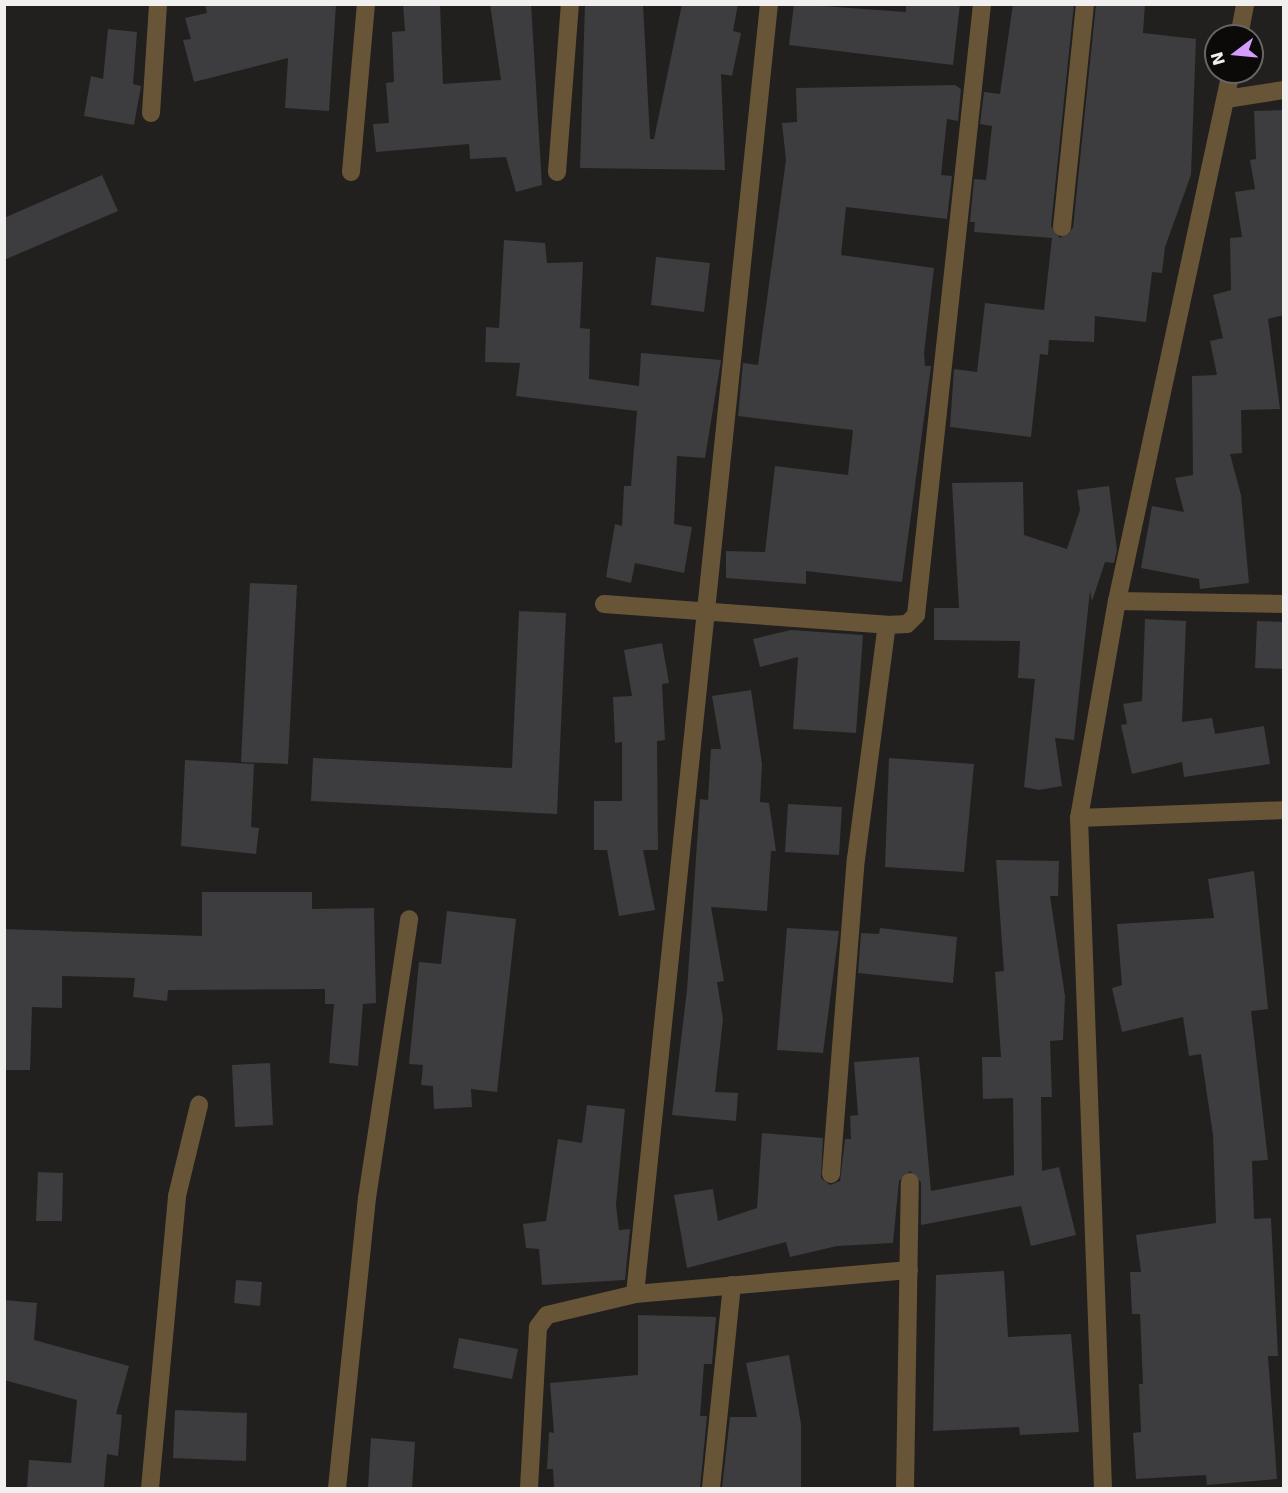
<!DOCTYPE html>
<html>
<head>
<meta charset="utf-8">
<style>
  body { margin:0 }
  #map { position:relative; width:1288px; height:1493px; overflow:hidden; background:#22201e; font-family:"DejaVu Sans",sans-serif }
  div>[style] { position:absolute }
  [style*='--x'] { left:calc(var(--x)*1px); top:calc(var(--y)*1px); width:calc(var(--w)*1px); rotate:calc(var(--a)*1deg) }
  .building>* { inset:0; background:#3d3c3e }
  .street>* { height:18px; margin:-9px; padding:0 9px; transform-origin:9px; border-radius:9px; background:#685538 }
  span { translate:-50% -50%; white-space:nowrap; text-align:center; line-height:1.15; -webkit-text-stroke:5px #0b0a09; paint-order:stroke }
  .frame { position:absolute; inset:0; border:6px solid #f1f0ef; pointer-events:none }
  .north { position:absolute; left:1204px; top:24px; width:60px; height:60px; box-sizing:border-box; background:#0b0a09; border:2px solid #676665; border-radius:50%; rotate:254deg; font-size:16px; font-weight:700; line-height:24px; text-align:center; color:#f1f0ef }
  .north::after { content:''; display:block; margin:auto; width:21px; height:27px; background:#d29dfd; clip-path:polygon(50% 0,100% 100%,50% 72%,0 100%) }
</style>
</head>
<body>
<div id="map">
  <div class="building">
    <div style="clip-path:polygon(205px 4px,336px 4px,329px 111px,285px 108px,288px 58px,194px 82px,183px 40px,191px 39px,185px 18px,207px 13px)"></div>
    <div style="clip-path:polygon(403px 4px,440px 4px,443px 84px,501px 80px,490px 4px,531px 4px,542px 185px,516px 192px,506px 157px,470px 159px,469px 144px,376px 152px,373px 124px,389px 123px,386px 83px,394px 82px,392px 32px,405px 31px)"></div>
    <div style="clip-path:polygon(585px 4px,643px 4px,650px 139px,654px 139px,682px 4px,738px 4px,733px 31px,741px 33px,732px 76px,721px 74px,725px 170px,580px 168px)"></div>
    <div style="clip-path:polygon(794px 4px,906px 12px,906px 4px,960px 4px,953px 65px,789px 45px)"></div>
    <div style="clip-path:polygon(1013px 4px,1074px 4px,1051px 226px,1060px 238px,1073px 228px,1096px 4px,1145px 4px,1143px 33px,1196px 39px,1191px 175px,1165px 247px,1162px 273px,1152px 272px,1146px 322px,1095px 316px,1094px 342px,1049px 340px,1048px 355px,1040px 354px,1031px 437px,950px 427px,954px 369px,977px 372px,985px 303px,1044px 310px,1052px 238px,974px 232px,975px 222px,970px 222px,974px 179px,986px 180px,992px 126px,980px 124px,984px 92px,1000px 94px)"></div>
    <div style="clip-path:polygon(108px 29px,137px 32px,133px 84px,141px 86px,134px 125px,84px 116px,91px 76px,103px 79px)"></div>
    <div style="clip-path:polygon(955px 85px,961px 89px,958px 121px,947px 119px,941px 175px,952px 176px,947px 219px,846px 207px,841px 255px,934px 268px,924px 353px,925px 366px,931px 366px,902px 582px,806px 571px,806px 584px,726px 578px,726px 551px,765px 552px,775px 466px,848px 475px,853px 430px,738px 416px,743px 363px,758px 365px,786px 160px,782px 123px,797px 122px,796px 88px)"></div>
    <div style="clip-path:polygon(1284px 110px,1284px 315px,1268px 319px,1280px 409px,1241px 410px,1242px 453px,1230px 454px,1241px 495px,1249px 583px,1200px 589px,1199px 579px,1141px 568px,1152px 506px,1184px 512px,1175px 478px,1193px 475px,1192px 376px,1217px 375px,1210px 341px,1223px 338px,1213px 295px,1231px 290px,1230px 238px,1242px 237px,1235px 192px,1255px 189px,1250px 160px,1256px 159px,1254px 111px)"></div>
    <div style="clip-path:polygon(102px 175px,118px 211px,4px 260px,4px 218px)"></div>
    <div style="clip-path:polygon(504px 240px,545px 243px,547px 263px,583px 262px,580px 328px,590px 329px,589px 379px,639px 386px,641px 353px,721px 360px,705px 458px,677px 456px,674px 524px,692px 527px,684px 573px,635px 563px,631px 583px,606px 577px,615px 524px,622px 526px,624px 486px,631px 486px,637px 411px,516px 396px,520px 363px,485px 362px,486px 327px,499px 328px)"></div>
    <div style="clip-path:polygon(656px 257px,710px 263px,704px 312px,651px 305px)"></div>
    <div style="clip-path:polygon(1023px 482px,1024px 535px,1067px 549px,1080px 510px,1077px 490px,1109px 486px,1117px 550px,1114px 563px,1105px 562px,1092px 601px,1090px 591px,1074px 740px,1055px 738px,1062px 786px,1039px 790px,1024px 787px,1035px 679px,1018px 678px,1020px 641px,934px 640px,934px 608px,959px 608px,952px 483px)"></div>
    <div style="clip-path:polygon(250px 583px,297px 585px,288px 764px,241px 762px)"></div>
    <div style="clip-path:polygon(519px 611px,566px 613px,557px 814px,311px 801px,313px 758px,512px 768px)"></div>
    <div style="clip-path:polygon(1145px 619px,1186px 621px,1182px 722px,1212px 718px,1215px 734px,1264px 726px,1270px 764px,1184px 777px,1182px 762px,1132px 774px,1121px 725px,1127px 724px,1123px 704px,1142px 701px)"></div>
    <div style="clip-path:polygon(1257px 621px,1284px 622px,1284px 669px,1255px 668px)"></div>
    <div style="clip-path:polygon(791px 630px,863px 635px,856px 733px,793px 729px,798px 657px,760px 667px,753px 639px)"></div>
    <div style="clip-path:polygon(662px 643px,669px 683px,662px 684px,665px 740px,657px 741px,658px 850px,643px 850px,655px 910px,619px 916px,607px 850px,594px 850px,594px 801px,622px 801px,622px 742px,615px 743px,613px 697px,632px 696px,624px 650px)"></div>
    <div style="clip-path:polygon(751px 690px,762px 764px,760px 802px,769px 803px,776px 851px,771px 851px,767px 911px,711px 907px,724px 981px,717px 982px,723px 1019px,715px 1092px,738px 1093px,736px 1121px,672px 1115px,687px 990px,700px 799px,708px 800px,711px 749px,721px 749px,712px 696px)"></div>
    <div style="clip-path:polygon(889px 758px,974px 764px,964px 872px,885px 867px)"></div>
    <div style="clip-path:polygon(185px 760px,254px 764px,251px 827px,259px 828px,256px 854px,181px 846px)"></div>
    <div style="clip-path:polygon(788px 804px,842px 807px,839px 855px,785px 852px)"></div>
    <div style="clip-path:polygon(996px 860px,1059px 861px,1058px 896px,1050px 896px,1065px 996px,1063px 1040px,1050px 1041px,1052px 1097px,1041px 1097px,1042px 1171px,1059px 1167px,1076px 1235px,1031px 1246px,1021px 1206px,921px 1225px,921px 1182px,910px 1171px,899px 1181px,893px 1243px,837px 1246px,790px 1257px,786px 1242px,687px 1268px,674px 1195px,713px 1189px,718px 1221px,757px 1208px,762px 1133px,823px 1138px,821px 1178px,830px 1185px,840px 1181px,845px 1139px,851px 1139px,850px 1116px,858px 1115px,854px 1062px,919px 1057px,931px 1191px,1014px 1175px,1013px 1098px,983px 1099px,982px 1057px,1001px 1057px,995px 972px,1004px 971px)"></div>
    <div style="clip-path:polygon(1254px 871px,1268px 1009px,1251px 1011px,1268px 1160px,1252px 1161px,1254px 1219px,1271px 1218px,1278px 1356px,1268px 1356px,1277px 1479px,1207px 1485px,1206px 1475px,1136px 1479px,1133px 1433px,1141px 1432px,1139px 1384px,1143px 1384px,1140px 1314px,1132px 1314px,1130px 1272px,1141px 1272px,1136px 1235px,1216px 1223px,1213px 1135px,1201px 1054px,1189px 1056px,1183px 1017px,1122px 1032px,1112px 988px,1122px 985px,1117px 924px,1214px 918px,1208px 879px)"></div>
    <div style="clip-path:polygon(202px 892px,312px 892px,312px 909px,374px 908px,376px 1003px,363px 1004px,358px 1066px,329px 1063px,334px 1004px,325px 1004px,325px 989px,168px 990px,167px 1001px,133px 997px,135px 978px,62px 976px,62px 1008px,32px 1007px,30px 1070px,4px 1070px,4px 929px,202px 936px)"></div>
    <div style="clip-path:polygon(447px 911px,516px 919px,497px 1092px,471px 1089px,472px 1107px,434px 1109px,433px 1086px,421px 1085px,423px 1065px,409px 1064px,419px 962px,441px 964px)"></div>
    <div style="clip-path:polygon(787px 928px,839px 931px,823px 1053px,777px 1050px)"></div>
    <div style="clip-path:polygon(880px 928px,957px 937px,953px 983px,858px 973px,861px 933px,879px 934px)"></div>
    <div style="clip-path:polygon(270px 1063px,273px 1125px,235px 1127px,232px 1065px)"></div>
    <div style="clip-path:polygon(587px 1105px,625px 1109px,616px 1205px,619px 1230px,630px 1229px,625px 1280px,542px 1285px,539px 1249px,526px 1248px,523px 1224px,546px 1221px,558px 1139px,582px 1143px)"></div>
    <div style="clip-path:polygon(38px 1172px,63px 1173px,62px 1221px,36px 1221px)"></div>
    <div style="clip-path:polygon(1004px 1271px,1008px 1337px,1071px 1334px,1079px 1432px,1020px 1435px,1019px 1427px,933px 1431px,936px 1275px)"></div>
    <div style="clip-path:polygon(236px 1280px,262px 1282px,260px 1306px,234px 1303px)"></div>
    <div style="clip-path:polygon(4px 1300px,37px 1303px,34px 1340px,129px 1366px,116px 1414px,122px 1415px,118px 1456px,107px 1454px,104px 1488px,27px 1488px,29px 1460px,71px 1463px,77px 1400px,4px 1380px)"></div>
    <div style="clip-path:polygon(638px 1315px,716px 1317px,712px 1364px,704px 1364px,700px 1416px,707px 1416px,700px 1488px,554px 1488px,553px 1469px,547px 1469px,549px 1432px,554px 1433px,550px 1383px,638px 1375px)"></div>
    <div style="clip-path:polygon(459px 1338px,518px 1349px,512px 1379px,453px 1368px)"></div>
    <div style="clip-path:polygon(789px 1355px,801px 1424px,801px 1488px,722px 1488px,730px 1417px,757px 1417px,746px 1363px)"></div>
    <div style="clip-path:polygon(175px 1410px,247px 1413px,246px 1461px,173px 1458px)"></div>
    <div style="clip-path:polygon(371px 1438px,415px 1442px,412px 1488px,368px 1488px)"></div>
  </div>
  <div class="street">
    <div style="--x:1239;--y:36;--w:33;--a:-79"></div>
    <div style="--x:1226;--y:99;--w:59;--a:-8.8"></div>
    <div style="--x:151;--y:113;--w:109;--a:-86.3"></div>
    <div style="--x:351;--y:172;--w:169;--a:-84.9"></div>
    <div style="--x:557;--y:172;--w:169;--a:-85.6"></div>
    <div style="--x:1062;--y:227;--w:224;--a:-84.1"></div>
    <div style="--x:1117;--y:601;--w:167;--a:1"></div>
    <div style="--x:604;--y:604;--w:284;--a:4.2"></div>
    <div style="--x:887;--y:625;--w:20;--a:-3"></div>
    <div style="--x:907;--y:624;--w:13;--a:-45"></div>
    <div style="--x:916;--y:615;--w:615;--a:-83.83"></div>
    <div style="--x:1079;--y:818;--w:205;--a:-2.2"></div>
    <div style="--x:831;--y:1174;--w:316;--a:-85.5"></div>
    <div style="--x:856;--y:859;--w:236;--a:-82.5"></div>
    <div style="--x:635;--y:1294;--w:1297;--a:-84.07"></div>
    <div style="--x:150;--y:1488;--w:293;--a:-84.7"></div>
    <div style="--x:177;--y:1196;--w:94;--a:-76.4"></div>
    <div style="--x:337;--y:1488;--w:292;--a:-84.1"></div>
    <div style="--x:367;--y:1198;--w:282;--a:-81.4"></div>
    <div style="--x:529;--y:1488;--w:161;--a:-86.8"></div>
    <div style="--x:538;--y:1327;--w:15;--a:-53"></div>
    <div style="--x:547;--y:1315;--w:90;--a:-13.4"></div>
    <div style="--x:635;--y:1294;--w:275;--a:-5"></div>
    <div style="--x:711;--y:1488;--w:204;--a:-84.1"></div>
    <div style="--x:905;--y:1488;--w:306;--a:-89.1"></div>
    <div style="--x:1103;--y:1488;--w:670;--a:-92.05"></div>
    <div style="--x:1079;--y:818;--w:220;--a:-80.1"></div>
    <div style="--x:1117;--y:601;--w:541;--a:-77.84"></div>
  </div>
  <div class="frame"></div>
  <div class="north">N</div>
</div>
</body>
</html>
